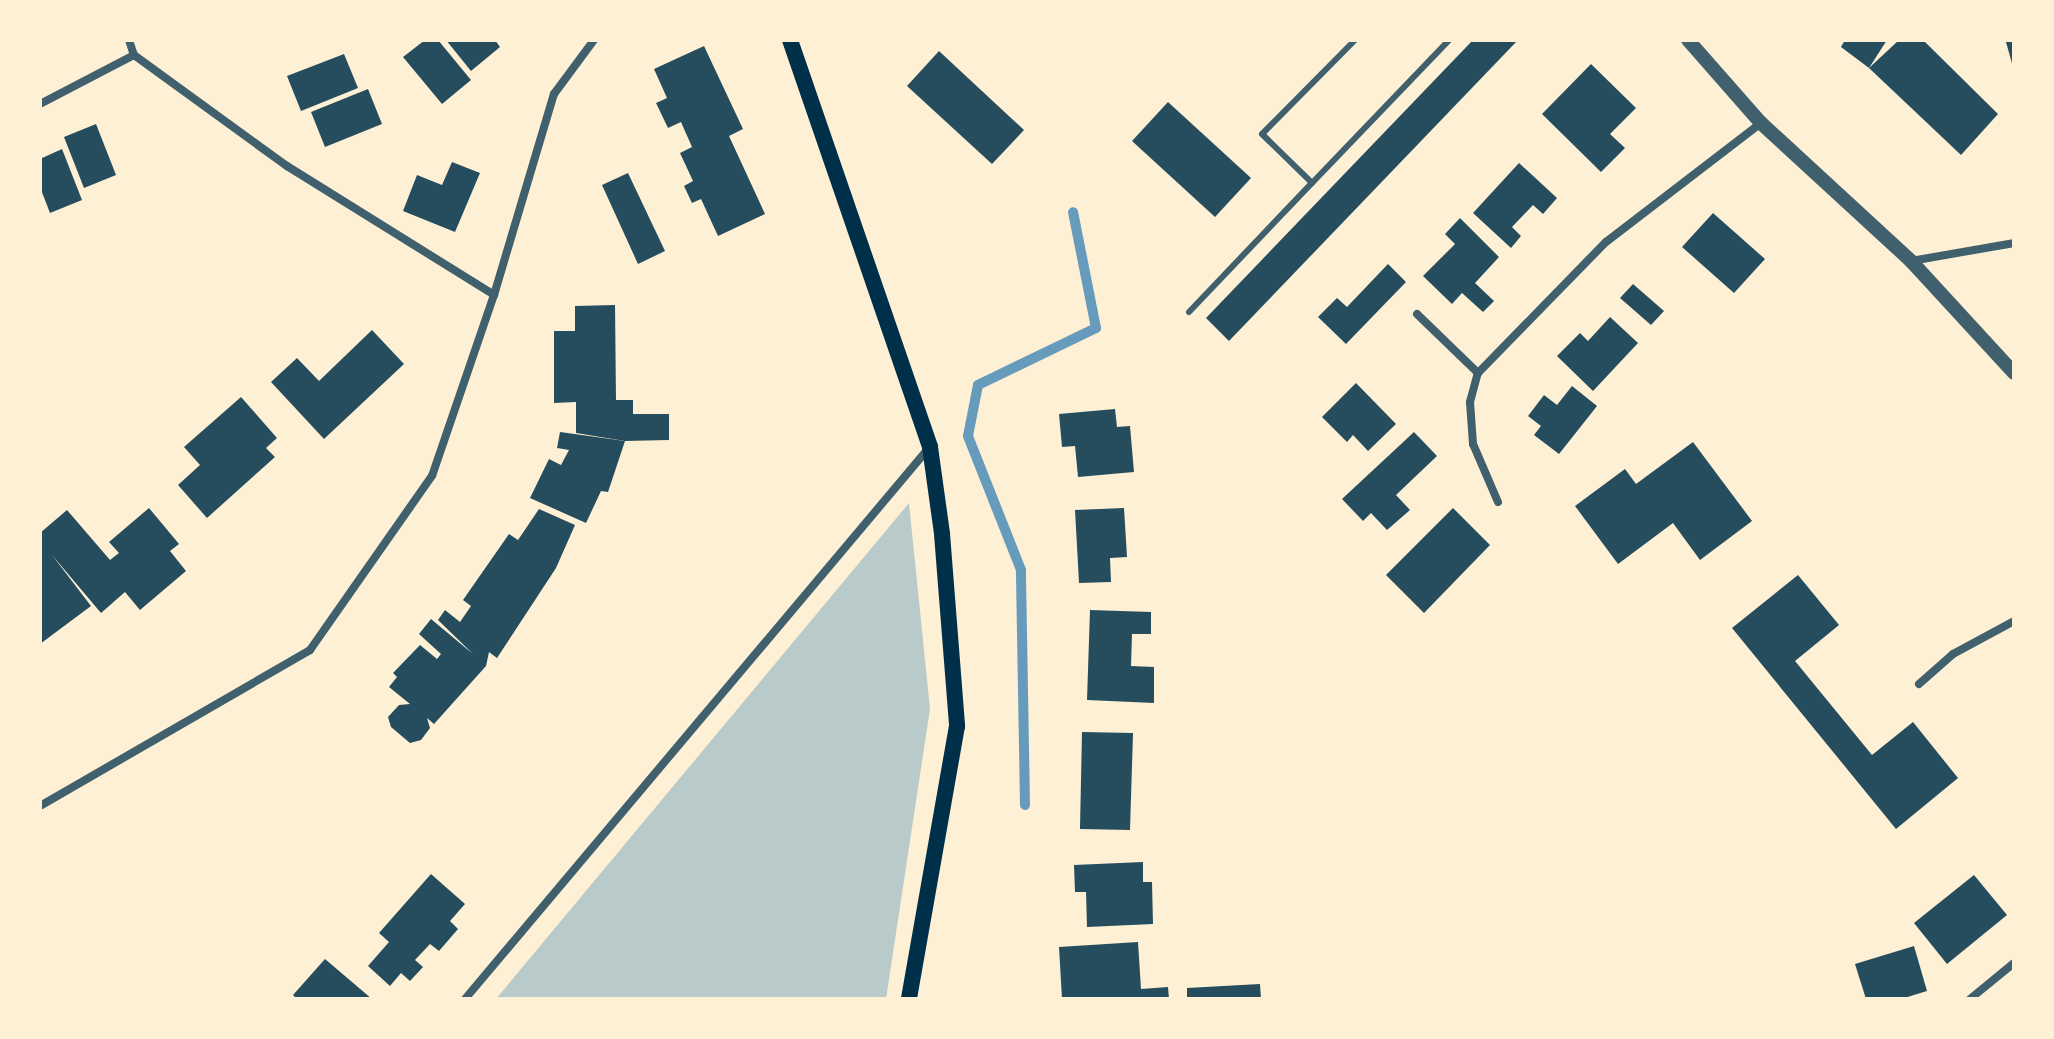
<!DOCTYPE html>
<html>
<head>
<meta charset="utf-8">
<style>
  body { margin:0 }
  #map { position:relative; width:2054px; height:1039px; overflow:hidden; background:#fdf0d5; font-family:"Nunito Sans",sans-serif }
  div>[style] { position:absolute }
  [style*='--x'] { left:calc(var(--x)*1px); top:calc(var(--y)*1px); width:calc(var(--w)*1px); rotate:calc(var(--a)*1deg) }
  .green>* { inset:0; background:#b9caca }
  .stream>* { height:10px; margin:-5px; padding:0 5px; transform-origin:5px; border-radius:5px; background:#669bbc }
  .building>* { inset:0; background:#264d5e }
  .service>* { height:6px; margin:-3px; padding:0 3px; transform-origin:3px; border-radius:3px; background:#3f606c }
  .minor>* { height:8px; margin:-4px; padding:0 4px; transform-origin:4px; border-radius:4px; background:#3f606c }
  .tertiary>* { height:14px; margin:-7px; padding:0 7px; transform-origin:7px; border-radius:7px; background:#3f606c }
  .secondary>* { height:16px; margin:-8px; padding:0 8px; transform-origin:8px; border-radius:8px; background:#003049 }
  span { translate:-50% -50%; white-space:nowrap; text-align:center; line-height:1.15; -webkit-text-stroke:6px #fdf0d5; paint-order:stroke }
  .frame { position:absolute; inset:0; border:42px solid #fdf0d5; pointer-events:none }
</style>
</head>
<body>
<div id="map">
  <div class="green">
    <div style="clip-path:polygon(909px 503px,930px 709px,886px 999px,496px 999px)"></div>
  </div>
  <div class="stream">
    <div style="--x:1025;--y:805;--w:235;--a:-91"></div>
    <div style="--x:1021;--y:570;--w:144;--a:-111.6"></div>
    <div style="--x:968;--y:436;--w:52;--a:-78.9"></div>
    <div style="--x:978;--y:385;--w:131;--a:-25.8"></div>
    <div style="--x:1096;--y:328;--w:118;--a:-101.2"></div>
  </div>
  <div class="building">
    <div style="clip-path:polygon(425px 40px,438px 40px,471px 80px,442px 104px,403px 57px)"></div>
    <div style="clip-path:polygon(446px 40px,495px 40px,500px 47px,471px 71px)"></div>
    <div style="clip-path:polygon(1473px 40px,1518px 40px,1229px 341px,1206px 318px)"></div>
    <div style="clip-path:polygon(1845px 40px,1887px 40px,1869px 68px,1841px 47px)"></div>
    <div style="clip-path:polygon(1899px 40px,1923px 40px,1998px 114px,1961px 155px,1869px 68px)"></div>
    <div style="clip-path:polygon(2012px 40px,2014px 40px,2013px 67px,2006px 42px)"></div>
    <div style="clip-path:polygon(704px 46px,743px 129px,729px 136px,765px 214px,718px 236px,701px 199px,692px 203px,684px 186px,693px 181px,680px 153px,692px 147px,681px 122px,668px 128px,656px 103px,667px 98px,654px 69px)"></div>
    <div style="clip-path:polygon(939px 51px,1024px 130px,992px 164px,907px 86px)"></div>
    <div style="clip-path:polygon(344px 54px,358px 88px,301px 111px,287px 76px)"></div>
    <div style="clip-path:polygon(1591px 64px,1636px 108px,1610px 134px,1625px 148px,1601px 172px,1542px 114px)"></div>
    <div style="clip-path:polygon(368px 89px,382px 124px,325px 147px,311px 112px)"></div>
    <div style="clip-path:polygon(1168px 102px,1251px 178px,1215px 217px,1132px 141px)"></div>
    <div style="clip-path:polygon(96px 124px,116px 175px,84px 188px,64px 137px)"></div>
    <div style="clip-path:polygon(62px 149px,82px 200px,50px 213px,40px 187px,40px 159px)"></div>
    <div style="clip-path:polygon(452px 162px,480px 173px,455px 232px,403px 211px,417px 175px,442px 185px)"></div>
    <div style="clip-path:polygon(1519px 163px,1557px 198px,1543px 214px,1533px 205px,1512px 227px,1521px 236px,1511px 248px,1473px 213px)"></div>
    <div style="clip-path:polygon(628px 173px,665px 251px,638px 264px,602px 185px)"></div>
    <div style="clip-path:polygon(1713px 213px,1765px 259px,1734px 293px,1682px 247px)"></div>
    <div style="clip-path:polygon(1460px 218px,1499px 257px,1475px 283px,1494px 301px,1483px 312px,1462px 293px,1452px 304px,1423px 276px,1455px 244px,1445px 234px)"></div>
    <div style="clip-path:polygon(1388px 264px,1406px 282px,1346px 344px,1318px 317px,1337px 298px,1347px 307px)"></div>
    <div style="clip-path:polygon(1633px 284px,1664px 311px,1651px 325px,1620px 298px)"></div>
    <div style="clip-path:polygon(615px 305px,616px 400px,633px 400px,633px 414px,669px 414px,669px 440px,625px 441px,576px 433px,576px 402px,554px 403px,554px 331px,575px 331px,575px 306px)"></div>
    <div style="clip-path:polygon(1610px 317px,1638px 343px,1593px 391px,1557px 356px,1580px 333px,1588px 341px)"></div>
    <div style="clip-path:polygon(372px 330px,404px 364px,324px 439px,271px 382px,297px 358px,319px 381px)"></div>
    <div style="clip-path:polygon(1356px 383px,1396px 424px,1368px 451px,1353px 435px,1347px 442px,1322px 417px)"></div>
    <div style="clip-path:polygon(1572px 386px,1597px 406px,1559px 454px,1534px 435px,1541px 426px,1528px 416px,1544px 395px,1557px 405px)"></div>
    <div style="clip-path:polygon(241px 397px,277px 438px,266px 448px,275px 457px,207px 518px,178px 485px,200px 465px,184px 447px)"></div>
    <div style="clip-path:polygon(1115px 409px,1117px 427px,1130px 426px,1134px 472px,1078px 477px,1075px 446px,1062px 447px,1059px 414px)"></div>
    <div style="clip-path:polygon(560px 432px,625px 441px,608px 492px,601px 491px,586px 523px,530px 498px,549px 459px,561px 465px,569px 450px,557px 448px)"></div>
    <div style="clip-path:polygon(1414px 432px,1437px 456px,1396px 495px,1410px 510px,1387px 530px,1371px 513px,1363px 521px,1342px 499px)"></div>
    <div style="clip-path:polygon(1693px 442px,1752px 521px,1700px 560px,1673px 523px,1618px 564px,1575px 506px,1625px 469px,1636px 484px)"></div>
    <div style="clip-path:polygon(149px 508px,179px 544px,170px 551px,186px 571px,140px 610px,125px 592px,101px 613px,52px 555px,91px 606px,40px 644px,40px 533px,67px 510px,110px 560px,119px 553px,109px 542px)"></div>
    <div style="clip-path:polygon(1124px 508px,1127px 557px,1110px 558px,1111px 582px,1079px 583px,1075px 510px)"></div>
    <div style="clip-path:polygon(1453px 508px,1490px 545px,1424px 613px,1386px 575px)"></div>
    <div style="clip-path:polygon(539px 509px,575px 525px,556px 568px,497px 658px,489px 652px,486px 666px,434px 724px,427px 718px,430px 728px,421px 740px,410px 743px,391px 727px,388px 717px,399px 705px,410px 704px,389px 687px,397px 677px,393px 673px,420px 645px,437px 659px,441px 654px,419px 634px,431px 619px,473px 654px,438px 620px,445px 610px,460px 622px,471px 606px,463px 600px,509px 534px,518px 540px)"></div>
    <div style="clip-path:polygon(1798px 575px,1839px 625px,1795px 661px,1872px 755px,1913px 722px,1958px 778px,1896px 829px,1732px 628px)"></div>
    <div style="clip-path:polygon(1090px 610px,1151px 612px,1151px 634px,1132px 634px,1131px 666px,1154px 667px,1154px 703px,1087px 700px)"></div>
    <div style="clip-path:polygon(1082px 732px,1133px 733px,1130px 830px,1080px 829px)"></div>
    <div style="clip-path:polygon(1143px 862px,1143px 882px,1152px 882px,1153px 924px,1087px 927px,1086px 892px,1075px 892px,1074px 865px)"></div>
    <div style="clip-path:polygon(431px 874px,465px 904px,450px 921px,458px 929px,439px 951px,430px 944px,415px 960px,423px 967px,410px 981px,401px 973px,390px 986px,368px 966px,389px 942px,379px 933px)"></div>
    <div style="clip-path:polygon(1974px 875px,2007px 915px,1947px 964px,1914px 923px)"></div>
    <div style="clip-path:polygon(1138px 942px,1141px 989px,1168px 987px,1169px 999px,1062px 999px,1059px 947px)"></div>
    <div style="clip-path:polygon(1914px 946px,1927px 991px,1901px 999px,1866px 999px,1855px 964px)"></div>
    <div style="clip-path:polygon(325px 959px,372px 999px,297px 999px,293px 995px)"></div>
    <div style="clip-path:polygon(1260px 984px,1261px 999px,1187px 999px,1187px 988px)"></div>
  </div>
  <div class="service">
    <div style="--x:1355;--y:40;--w:132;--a:134.7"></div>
    <div style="--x:1262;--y:134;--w:70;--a:44.4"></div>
    <div style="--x:1312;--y:183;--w:198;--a:-46.2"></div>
    <div style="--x:1189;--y:312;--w:178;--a:-46.4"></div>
  </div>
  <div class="minor">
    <div style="--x:129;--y:40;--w:16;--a:72"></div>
    <div style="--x:134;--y:55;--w:189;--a:36"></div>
    <div style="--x:287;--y:166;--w:244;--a:31.9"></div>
    <div style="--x:40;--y:104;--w:106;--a:-27.5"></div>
    <div style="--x:1911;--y:261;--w:105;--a:-9.9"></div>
    <div style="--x:1417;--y:314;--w:85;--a:44"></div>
    <div style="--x:1498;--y:502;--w:63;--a:-113.3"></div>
    <div style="--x:1473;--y:444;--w:42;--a:-94.1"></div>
    <div style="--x:1470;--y:402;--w:30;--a:-75"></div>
    <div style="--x:1478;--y:373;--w:183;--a:-45.7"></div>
    <div style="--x:1606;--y:242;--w:195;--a:-37.5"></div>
    <div style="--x:1919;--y:684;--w:45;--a:-41.4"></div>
    <div style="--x:1953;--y:654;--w:69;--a:-28.4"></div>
    <div style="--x:40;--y:806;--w:312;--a:-30"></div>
    <div style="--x:310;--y:650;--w:213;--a:-55"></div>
    <div style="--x:432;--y:476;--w:191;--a:-71.1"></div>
    <div style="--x:494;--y:295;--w:210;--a:-73.4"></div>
    <div style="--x:554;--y:94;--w:67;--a:-53.5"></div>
    <div style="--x:465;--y:999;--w:719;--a:-49.91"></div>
    <div style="--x:1970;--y:999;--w:57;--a:-39.3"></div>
  </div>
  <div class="tertiary">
    <div style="--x:1688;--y:40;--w:111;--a:48.7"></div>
    <div style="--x:1761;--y:123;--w:204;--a:42.6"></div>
    <div style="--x:1911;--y:261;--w:152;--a:47.4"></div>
  </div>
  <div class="secondary">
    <div style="--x:790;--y:40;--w:430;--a:71"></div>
    <div style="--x:930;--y:447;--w:88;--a:82.1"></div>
    <div style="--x:942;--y:534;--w:193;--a:85.5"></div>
    <div style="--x:957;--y:726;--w:277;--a:100"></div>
  </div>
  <div class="frame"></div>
</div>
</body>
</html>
